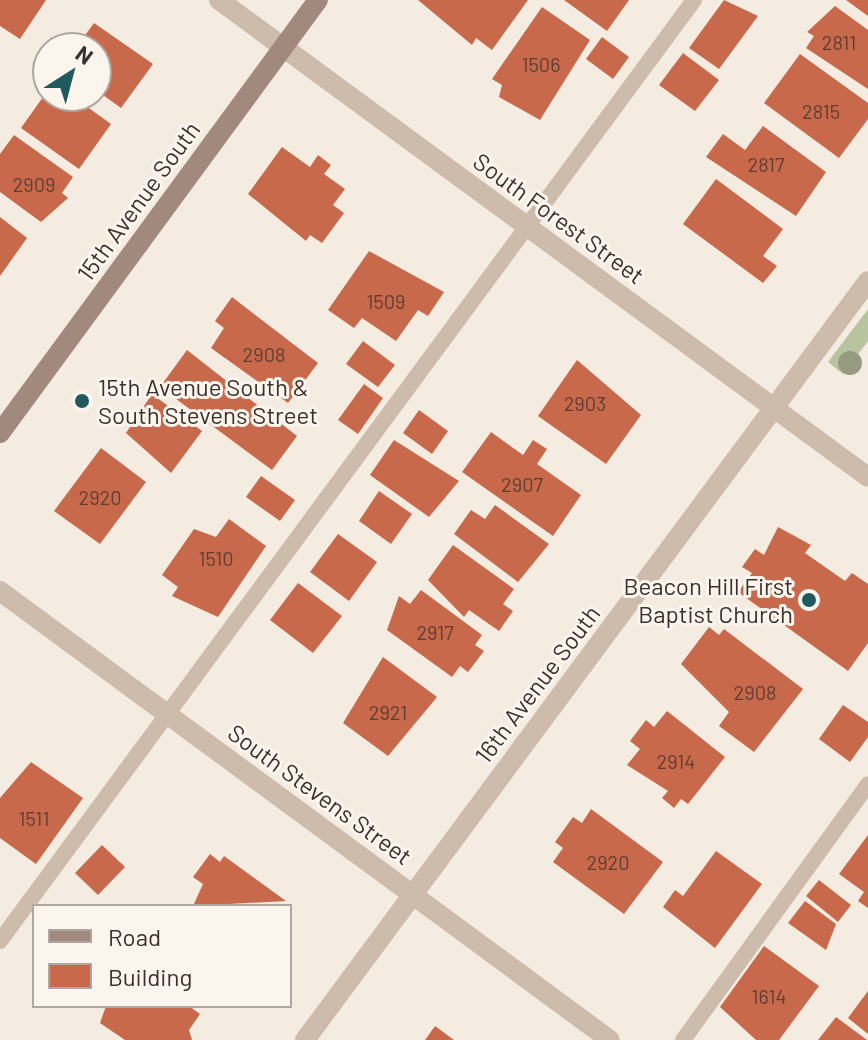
<!DOCTYPE html>
<html>
<head>
<meta charset="utf-8">
<style>
  body { margin:0 }
  #map { position:relative; width:868px; height:1040px; overflow:hidden; background:#f4ebe1; font-family:Barlow,sans-serif }
  div>[style] { position:absolute }
  [style*='--x'] { left:calc(var(--x)*1px); top:calc(var(--y)*1px); width:calc(var(--w)*1px); rotate:calc(var(--a)*1deg) }
  .green>* { inset:0; background:#b8c4a0 }
  .building>* { inset:0; background:#c8694b }
  .service>* { height:16px; margin:-8px; padding:0 8px; transform-origin:8px; border-radius:8px; background:#cdbbac }
  .minor>* { height:20px; margin:-10px; padding:0 10px; transform-origin:10px; border-radius:10px; background:#cdbbac }
  .secondary>* { height:20px; margin:-10px; padding:0 10px; transform-origin:10px; border-radius:10px; background:#a18a7d }
  .trees>* { width:24px; height:24px; margin:-12px; border-radius:50%; background:#969b7f }
  .dots>* { width:22px; height:22px; translate:-50% -50%; box-sizing:border-box; border:4px solid #fbf5ee; border-radius:50% }
  span { translate:-50% -50%; white-space:nowrap; text-align:center; line-height:1.15; -webkit-text-stroke:6px #fbf5ee; paint-order:stroke }
  .number-label { font-size:20px; color:#5e3e33 }
  .number-label span { -webkit-text-stroke-width:0 }
  .street-label { font-size:24px; color:#3b302b }
  .poi-label { font-size:24px; color:#3b302b }
  .left { translate:0 -50%; text-align:left }
  .right { translate:-100% -50%; text-align:right }
  .legend { position:absolute; left:32px; top:904px; width:260px; height:104px; box-sizing:border-box; background:#fbf5ee; border:2px solid #aea6a0; margin:0; padding:10px 14px; list-style:none; font-size:24px; color:#3b302b }
  .legend li { display:flex; align-items:center; gap:16px; height:40px }
  .legend b { width:40px; border:2px solid #aea6a0 }
  .north { position:absolute; left:32px; top:32px; width:80px; height:80px; box-sizing:border-box; background:#fbf5ee; border:2px solid #aea6a0; border-radius:50%; rotate:36deg; font-size:22px; font-weight:700; line-height:32px; text-align:center; color:#3b302b }
  .north::after { content:''; display:block; margin:auto; width:28px; height:36px; background:#1f5a5e; clip-path:polygon(50% 0,100% 100%,50% 72%,0 100%) }
</style>
</head>
<body>
<div id="map">
  <div class="green">
    <div style="clip-path:polygon(868px 309px,868px 341px,843px 374px,828px 362px)"></div>
  </div>
  <div class="building">
    <div style="clip-path:polygon(0 0,46px 0,20px 39px,0 26px)"></div>
    <div style="clip-path:polygon(418px 0,528px 0,492px 50px,476px 38px,472px 45px)"></div>
    <div style="clip-path:polygon(564px 0,629px 0,607px 31px)"></div>
    <div style="clip-path:polygon(724px 0,758px 16px,719px 69px,689px 48px)"></div>
    <div style="clip-path:polygon(846px 0,868px 0,868px 16px)"></div>
    <div style="clip-path:polygon(835px 6px,868px 30px,868px 89px,806px 48px,814px 36px,807px 32px)"></div>
    <div style="clip-path:polygon(542px 7px,590px 40px,540px 120px,499px 97px,502px 85px,492px 79px)"></div>
    <div style="clip-path:polygon(94px 23px,153px 64px,121px 108px,96px 90px,96px 48px,76px 48px)"></div>
    <div style="clip-path:polygon(602px 37px,629px 57px,613px 79px,586px 59px)"></div>
    <div style="clip-path:polygon(683px 53px,719px 80px,695px 111px,659px 85px)"></div>
    <div style="clip-path:polygon(800px 54px,868px 103px,868px 119px,839px 158px,764px 103px)"></div>
    <div style="clip-path:polygon(48px 90px,48px 96px,72px 96px,111px 124px,79px 169px,21px 128px)"></div>
    <div style="clip-path:polygon(763px 126px,826px 172px,796px 216px,706px 157px,723px 134px,745px 150px)"></div>
    <div style="clip-path:polygon(14px 135px,73px 177px,62px 193px,68px 198px,41px 222px,0 192px,0 154px)"></div>
    <div style="clip-path:polygon(282px 147px,310px 167px,318px 155px,331px 165px,324px 174px,345px 189px,333px 205px,344px 213px,322px 243px,310px 235px,306px 241px,248px 194px)"></div>
    <div style="clip-path:polygon(716px 179px,783px 229px,763px 256px,777px 266px,763px 283px,683px 224px)"></div>
    <div style="clip-path:polygon(0 217px,27px 238px,0 276px)"></div>
    <div style="clip-path:polygon(369px 251px,444px 292px,428px 316px,418px 310px,396px 341px,362px 318px,354px 328px,328px 310px)"></div>
    <div style="clip-path:polygon(232px 297px,318px 363px,288px 403px,211px 348px,224px 328px,215px 321px)"></div>
    <div style="clip-path:polygon(363px 341px,395px 365px,378px 387px,346px 364px)"></div>
    <div style="clip-path:polygon(187px 350px,297px 436px,272px 470px,160px 387px)"></div>
    <div style="clip-path:polygon(577px 360px,641px 415px,606px 464px,538px 416px)"></div>
    <div style="clip-path:polygon(364px 384px,383px 398px,358px 434px,338px 420px)"></div>
    <div style="clip-path:polygon(152px 394px,202px 431px,171px 473px,126px 433px)"></div>
    <div style="clip-path:polygon(419px 410px,448px 431px,432px 454px,403px 433px)"></div>
    <div style="clip-path:polygon(491px 432px,523px 455px,533px 440px,547px 449px,537px 464px,581px 495px,553px 536px,462px 472px)"></div>
    <div style="clip-path:polygon(394px 440px,459px 481px,429px 517px,370px 475px)"></div>
    <div style="clip-path:polygon(101px 448px,146px 482px,100px 544px,54px 511px)"></div>
    <div style="clip-path:polygon(261px 476px,295px 500px,280px 521px,246px 497px)"></div>
    <div style="clip-path:polygon(379px 491px,412px 514px,391px 544px,359px 521px)"></div>
    <div style="clip-path:polygon(495px 505px,549px 544px,518px 582px,454px 534px,471px 510px,485px 519px)"></div>
    <div style="clip-path:polygon(229px 519px,266px 546px,218px 617px,172px 596px,178px 587px,162px 575px,194px 529px,216px 537px)"></div>
    <div style="clip-path:polygon(778px 527px,811px 545px,805px 553px,845px 581px,852px 573px,868px 584px,868px 643px,848px 671px,738px 592px,752px 573px,742px 567px,755px 549px,764px 555px)"></div>
    <div style="clip-path:polygon(338px 534px,377px 562px,349px 601px,310px 572px)"></div>
    <div style="clip-path:polygon(453px 545px,514px 589px,503px 604px,513px 611px,499px 631px,469px 610px,464px 617px,428px 580px)"></div>
    <div style="clip-path:polygon(298px 583px,342px 616px,313px 653px,270px 620px)"></div>
    <div style="clip-path:polygon(421px 590px,482px 635px,475px 645px,484px 651px,468px 672px,460px 666px,452px 677px,387px 630px,399px 596px,410px 604px)"></div>
    <div style="clip-path:polygon(709px 627px,719px 635px,724px 629px,803px 689px,754px 752px,719px 726px,729px 712px,681px 664px)"></div>
    <div style="clip-path:polygon(383px 657px,437px 697px,388px 756px,343px 723px)"></div>
    <div style="clip-path:polygon(843px 705px,868px 722px,868px 737px,850px 762px,819px 739px)"></div>
    <div style="clip-path:polygon(667px 711px,725px 757px,688px 804px,681px 799px,674px 808px,662px 798px,668px 791px,627px 765px,640px 749px,630px 741px,646px 720px,654px 727px)"></div>
    <div style="clip-path:polygon(31px 762px,83px 798px,36px 864px,0 838px,0 798px)"></div>
    <div style="clip-path:polygon(591px 809px,663px 862px,624px 914px,553px 862px,563px 848px,555px 842px,573px 817px,582px 823px)"></div>
    <div style="clip-path:polygon(868px 835px,868px 908px,858px 901px,864px 892px,839px 874px)"></div>
    <div style="clip-path:polygon(102px 845px,125px 867px,98px 895px,75px 873px)"></div>
    <div style="clip-path:polygon(716px 851px,762px 884px,715px 948px,663px 907px,675px 890px,683px 896px)"></div>
    <div style="clip-path:polygon(210px 854px,220px 862px,224px 856px,286px 901px,193px 906px,203px 884px,193px 877px)"></div>
    <div style="clip-path:polygon(819px 880px,851px 905px,838px 922px,806px 896px)"></div>
    <div style="clip-path:polygon(805px 901px,836px 924px,826px 950px,788px 923px)"></div>
    <div style="clip-path:polygon(764px 946px,819px 986px,779px 1040px,756px 1040px,720px 1007px)"></div>
    <div style="clip-path:polygon(868px 991px,868px 1034px,848px 1018px)"></div>
    <div style="clip-path:polygon(106px 1006px,189px 1006px,200px 1014px,189px 1030px,192px 1040px,125px 1040px,100px 1023px)"></div>
    <div style="clip-path:polygon(836px 1017px,867px 1040px,818px 1040px)"></div>
    <div style="clip-path:polygon(435px 1026px,454px 1040px,425px 1040px)"></div>
  </div>
  <div class="service">
    <div style="--x:0;--y:941;--w:1169;--a:-53.59"></div>
    <div style="--x:683;--y:1040;--w:316;--a:-54.1"></div>
  </div>
  <div class="minor">
    <div style="--x:219;--y:0;--w:805;--a:36.32"></div>
    <div style="--x:0;--y:591;--w:757;--a:36.36"></div>
    <div style="--x:305;--y:1040;--w:945;--a:-53.43"></div>
  </div>
  <div class="secondary">
    <div style="--x:0;--y:433;--w:537;--a:-53.71"></div>
  </div>
  <div class="trees">
    <div style="left:850px;top:363px"></div>
  </div>
  <div class="dots">
    <div style="left:82px;top:401px;background:#1f5a5e"></div>
    <div style="left:809px;top:600px;background:#1f5a5e"></div>
  </div>
  <div class="number-label">
    <span style="left:839px;top:42px">2811</span>
    <span style="left:541px;top:64px">1506</span>
    <span style="left:821px;top:111px">2815</span>
    <span style="left:766px;top:164px">2817</span>
    <span style="left:34px;top:184px">2909</span>
    <span style="left:386px;top:301px">1509</span>
    <span style="left:264px;top:354px">2908</span>
    <span style="left:585px;top:403px">2903</span>
    <span style="left:522px;top:484px">2907</span>
    <span style="left:100px;top:497px">2920</span>
    <span style="left:216px;top:558px">1510</span>
    <span style="left:435px;top:632px">2917</span>
    <span style="left:755px;top:692px">2908</span>
    <span style="left:388px;top:712px">2921</span>
    <span style="left:676px;top:761px">2914</span>
    <span style="left:34px;top:818px">1511</span>
    <span style="left:608px;top:862px">2920</span>
    <span style="left:769px;top:996px">1614</span>
  </div>
  <div class="street-label">
    <span style="left:138px;top:201px;rotate:-54deg">15th Avenue South</span>
    <span style="left:559px;top:218px;rotate:36deg">South Forest Street</span>
    <span style="left:537px;top:684px;rotate:-53deg">16th Avenue South</span>
    <span style="left:320px;top:794px;rotate:36deg">South Stevens Street</span>
  </div>
  <div class="poi-label">
    <span class="left" style="left:98px;top:401px">15th Avenue South &amp;<br>South Stevens Street</span>
    <span class="right" style="left:793px;top:600px">Beacon Hill First<br>Baptist Church</span>
  </div>
  <ul class="legend">
  <li><b style="height:10px;background:#a18a7d"></b>Road</li>
  <li><b style="height:22px;background:#c8694b"></b>Building</li>
  </ul>
  <div class="north">N</div>
</div>
</body>
</html>
